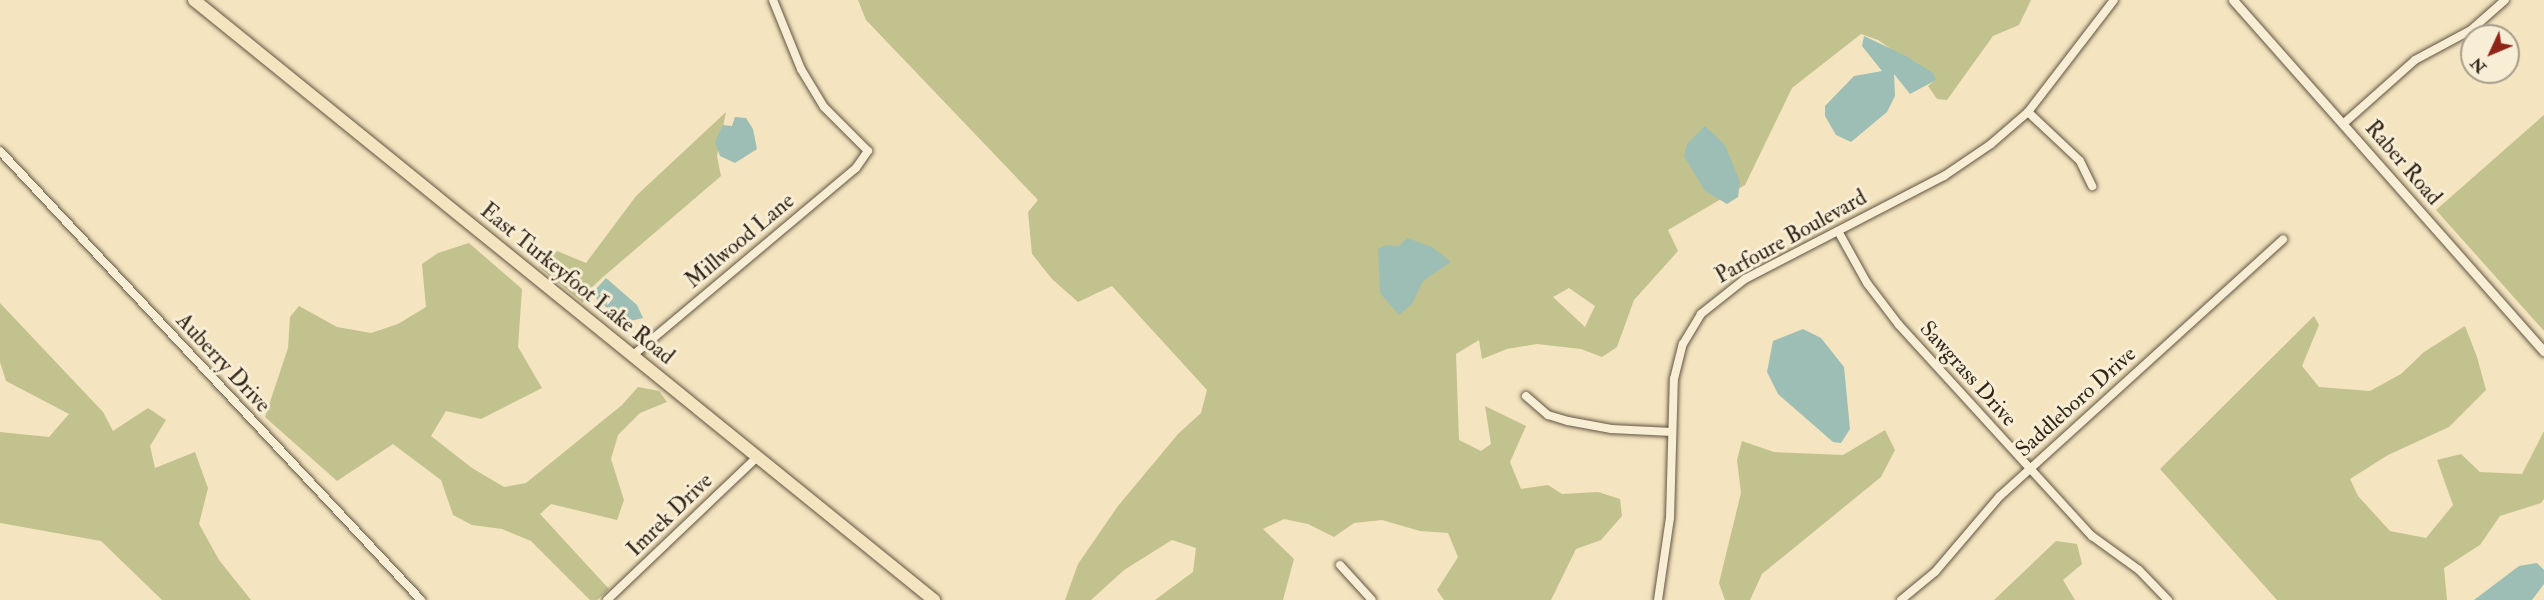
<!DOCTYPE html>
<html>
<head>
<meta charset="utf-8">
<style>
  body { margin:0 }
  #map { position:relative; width:2544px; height:600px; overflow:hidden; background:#f4e4bf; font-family:"IM FELL Double Pica",serif }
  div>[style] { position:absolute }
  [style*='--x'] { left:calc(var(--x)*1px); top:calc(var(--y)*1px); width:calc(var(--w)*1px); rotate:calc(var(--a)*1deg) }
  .green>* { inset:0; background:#c2c28e }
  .water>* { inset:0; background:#9cbeb5 }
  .roads { filter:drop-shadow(0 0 2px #615542) drop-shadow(0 0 2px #615542) }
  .minor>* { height:8px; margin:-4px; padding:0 4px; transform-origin:4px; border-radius:4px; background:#f8edd5 }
  .tertiary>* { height:9px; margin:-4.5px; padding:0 4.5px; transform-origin:4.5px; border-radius:4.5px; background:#f8edd5 }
  .primary>* { height:12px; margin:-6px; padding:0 6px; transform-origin:6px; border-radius:6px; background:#f4e4bf }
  span { translate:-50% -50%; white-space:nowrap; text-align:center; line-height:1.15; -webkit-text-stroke:6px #f8edd5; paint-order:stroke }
  .street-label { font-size:22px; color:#302519 }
  .north { position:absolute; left:2460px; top:24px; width:60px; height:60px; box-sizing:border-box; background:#f8edd5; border:2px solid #a89d8a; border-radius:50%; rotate:226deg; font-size:16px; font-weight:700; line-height:24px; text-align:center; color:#302519 }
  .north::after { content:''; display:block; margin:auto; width:21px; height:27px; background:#8f2418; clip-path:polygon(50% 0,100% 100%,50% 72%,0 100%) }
</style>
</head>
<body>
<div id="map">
  <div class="green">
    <div style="clip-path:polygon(evenodd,858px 0,2031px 0,2019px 25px,1993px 36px,1947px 100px,1937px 99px,1928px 86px,1935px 80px,1878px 40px,1861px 34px,1792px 88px,1745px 185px,1668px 230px,1678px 251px,1634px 300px,1617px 347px,1602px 357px,1581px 349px,1537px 344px,1507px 349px,1482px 359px,1479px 340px,1456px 354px,1459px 440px,1481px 451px,1491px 444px,1485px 406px,1526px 426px,1510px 462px,1521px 489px,1548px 485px,1562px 494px,1598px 492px,1620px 499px,1622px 516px,1601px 540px,1576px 549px,1551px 600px,1444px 600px,1437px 590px,1458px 557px,1448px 533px,1420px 531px,1382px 520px,1354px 523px,1334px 537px,1308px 524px,1284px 519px,1263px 529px,1294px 559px,1283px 600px,1155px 600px,1193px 572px,1196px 548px,1172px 540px,1124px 570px,1091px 600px,1065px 600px,1078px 564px,1118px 506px,1178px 434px,1201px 413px,1207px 390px,1112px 286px,1078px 302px,1052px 279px,1032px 254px,1028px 212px,1038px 200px,866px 20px,858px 0,1569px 288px,1595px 306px,1585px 327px,1553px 297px,1569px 288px)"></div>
    <div style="clip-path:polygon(726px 112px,717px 156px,721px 176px,603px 277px,586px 293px,583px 303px,539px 267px,557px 251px,586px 263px,636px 196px)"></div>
    <div style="clip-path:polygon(2544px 115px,2544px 331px,2436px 210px)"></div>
    <div style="clip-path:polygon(469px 243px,522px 289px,518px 347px,542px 388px,481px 419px,446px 411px,431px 436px,472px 468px,504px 487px,526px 483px,622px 405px,638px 387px,659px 391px,667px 402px,640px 413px,618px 435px,611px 459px,624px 500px,617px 520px,551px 504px,540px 514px,609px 589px,597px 600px,590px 600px,531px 541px,502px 529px,472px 525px,453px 515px,441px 480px,393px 444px,337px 481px,265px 417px,288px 348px,290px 317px,299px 306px,337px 327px,371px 333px,398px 324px,426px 307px,422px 264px,438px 253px)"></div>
    <div style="clip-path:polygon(0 303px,103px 412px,113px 431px,148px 408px,166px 420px,150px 446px,155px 468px,195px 452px,208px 488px,199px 524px,219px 560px,251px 600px,162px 600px,101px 541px,0 523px,0 432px,49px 437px,69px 414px,6px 381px,0 362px)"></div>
    <div style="clip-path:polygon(2314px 316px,2319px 325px,2302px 366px,2319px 387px,2370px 391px,2401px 374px,2424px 352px,2465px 326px,2477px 357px,2486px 390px,2449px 427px,2388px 455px,2350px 479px,2358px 496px,2390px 531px,2426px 538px,2453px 505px,2437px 460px,2461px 454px,2480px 472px,2522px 474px,2544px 431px,2544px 499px,2541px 503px,2500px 516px,2480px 545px,2444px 568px,2447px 600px,2277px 600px,2160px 469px)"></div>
    <div style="clip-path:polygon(1885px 430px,1895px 450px,1881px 477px,1762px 574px,1750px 600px,1725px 600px,1719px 583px,1741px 493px,1737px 460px,1742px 441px,1774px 452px,1843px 455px)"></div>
    <div style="clip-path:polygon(2056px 541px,2077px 544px,2082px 564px,2063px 580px,2075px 600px,1994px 600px)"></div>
  </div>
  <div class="water">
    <div style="clip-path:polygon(1864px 36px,1904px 55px,1933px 73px,1936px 80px,1910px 94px,1894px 74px,1895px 96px,1887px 112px,1851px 142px,1836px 135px,1825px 116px,1825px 106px,1854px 76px,1882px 71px,1862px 46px)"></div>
    <div style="clip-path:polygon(735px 117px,746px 118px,753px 129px,757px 149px,735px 163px,720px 156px,715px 142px,723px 125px,732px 126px)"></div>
    <div style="clip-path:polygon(1705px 126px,1725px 145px,1740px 182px,1738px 197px,1727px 204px,1705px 191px,1684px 156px,1687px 144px)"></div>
    <div style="clip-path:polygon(1407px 238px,1432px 247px,1451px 262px,1423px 281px,1412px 304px,1399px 315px,1380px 293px,1378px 249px,1386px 245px,1399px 246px)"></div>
    <div style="clip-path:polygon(606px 278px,637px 305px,643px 318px,626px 322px,597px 300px,594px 291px)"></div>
    <div style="clip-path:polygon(1803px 329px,1821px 338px,1844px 367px,1850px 429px,1841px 443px,1833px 442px,1778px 394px,1767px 372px,1773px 341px)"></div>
    <div style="clip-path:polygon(2537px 563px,2544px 570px,2544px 584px,2532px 600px,2474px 600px,2519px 566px)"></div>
  </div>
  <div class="roads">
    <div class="minor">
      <div style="--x:2028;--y:112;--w:71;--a:43.3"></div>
      <div style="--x:2080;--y:161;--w:28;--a:64"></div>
      <div style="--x:2343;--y:124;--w:96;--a:-41.6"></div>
      <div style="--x:2415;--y:60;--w:64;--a:-28.2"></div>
      <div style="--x:2471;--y:30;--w:45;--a:-41.4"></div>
      <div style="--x:0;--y:151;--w:616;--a:46.84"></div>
      <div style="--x:1838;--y:231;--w:60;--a:60.9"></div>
      <div style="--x:1867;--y:283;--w:53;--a:52.7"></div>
      <div style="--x:1899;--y:325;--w:286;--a:47.6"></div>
      <div style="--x:2092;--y:536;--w:58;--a:35.9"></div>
      <div style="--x:2139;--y:570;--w:42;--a:46"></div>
      <div style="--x:632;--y:356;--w:292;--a:-40"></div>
      <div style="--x:856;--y:168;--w:21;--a:-55"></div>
      <div style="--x:868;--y:151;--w:62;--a:-135"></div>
      <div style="--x:824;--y:107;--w:44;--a:-121.2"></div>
      <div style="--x:801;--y:69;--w:74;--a:-112.1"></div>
      <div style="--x:1526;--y:396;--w:29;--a:41"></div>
      <div style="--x:1548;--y:415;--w:21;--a:17"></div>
      <div style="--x:1568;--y:421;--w:44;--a:10.5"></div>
      <div style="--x:1611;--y:429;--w:61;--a:2.8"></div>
      <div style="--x:1340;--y:565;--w:47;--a:47.6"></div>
      <div style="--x:607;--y:600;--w:207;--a:-43.6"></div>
      <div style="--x:1658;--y:600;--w:83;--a:-81.7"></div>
      <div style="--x:1670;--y:518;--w:139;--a:-88.4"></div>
      <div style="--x:1674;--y:379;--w:36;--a:-76"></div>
      <div style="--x:1683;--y:344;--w:35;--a:-59"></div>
      <div style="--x:1701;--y:314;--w:56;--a:-38.5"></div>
      <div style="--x:1745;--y:279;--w:224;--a:-27.4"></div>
      <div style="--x:1944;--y:176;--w:57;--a:-34.2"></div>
      <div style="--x:1991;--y:144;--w:49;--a:-40.9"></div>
      <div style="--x:2028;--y:112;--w:141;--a:-52.5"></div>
      <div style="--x:1901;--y:600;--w:44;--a:-39.5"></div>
      <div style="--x:1935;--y:572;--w:100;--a:-49.5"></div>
      <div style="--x:2000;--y:496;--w:382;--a:-42.2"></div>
    </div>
    <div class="tertiary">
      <div style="--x:2233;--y:0;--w:469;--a:48.5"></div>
    </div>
    <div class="primary">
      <div style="--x:194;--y:0;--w:953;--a:39.04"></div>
    </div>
  </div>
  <div class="street-label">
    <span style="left:2403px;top:163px;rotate:49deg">Raber Road</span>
    <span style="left:1791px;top:237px;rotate:-29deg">Parfoure Boulevard</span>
    <span style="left:740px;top:241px;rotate:-40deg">Millwood Lane</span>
    <span style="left:577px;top:284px;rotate:39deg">East Turkeyfoot Lake Road</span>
    <span style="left:223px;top:363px;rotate:47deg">Auberry Drive</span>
    <span style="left:1968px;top:374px;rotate:48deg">Sawgrass Drive</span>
    <span style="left:2076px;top:402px;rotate:-42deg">Saddleboro Drive</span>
    <span style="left:670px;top:515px;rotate:-44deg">Imrek Drive</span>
  </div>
  <div class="north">N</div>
</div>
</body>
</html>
